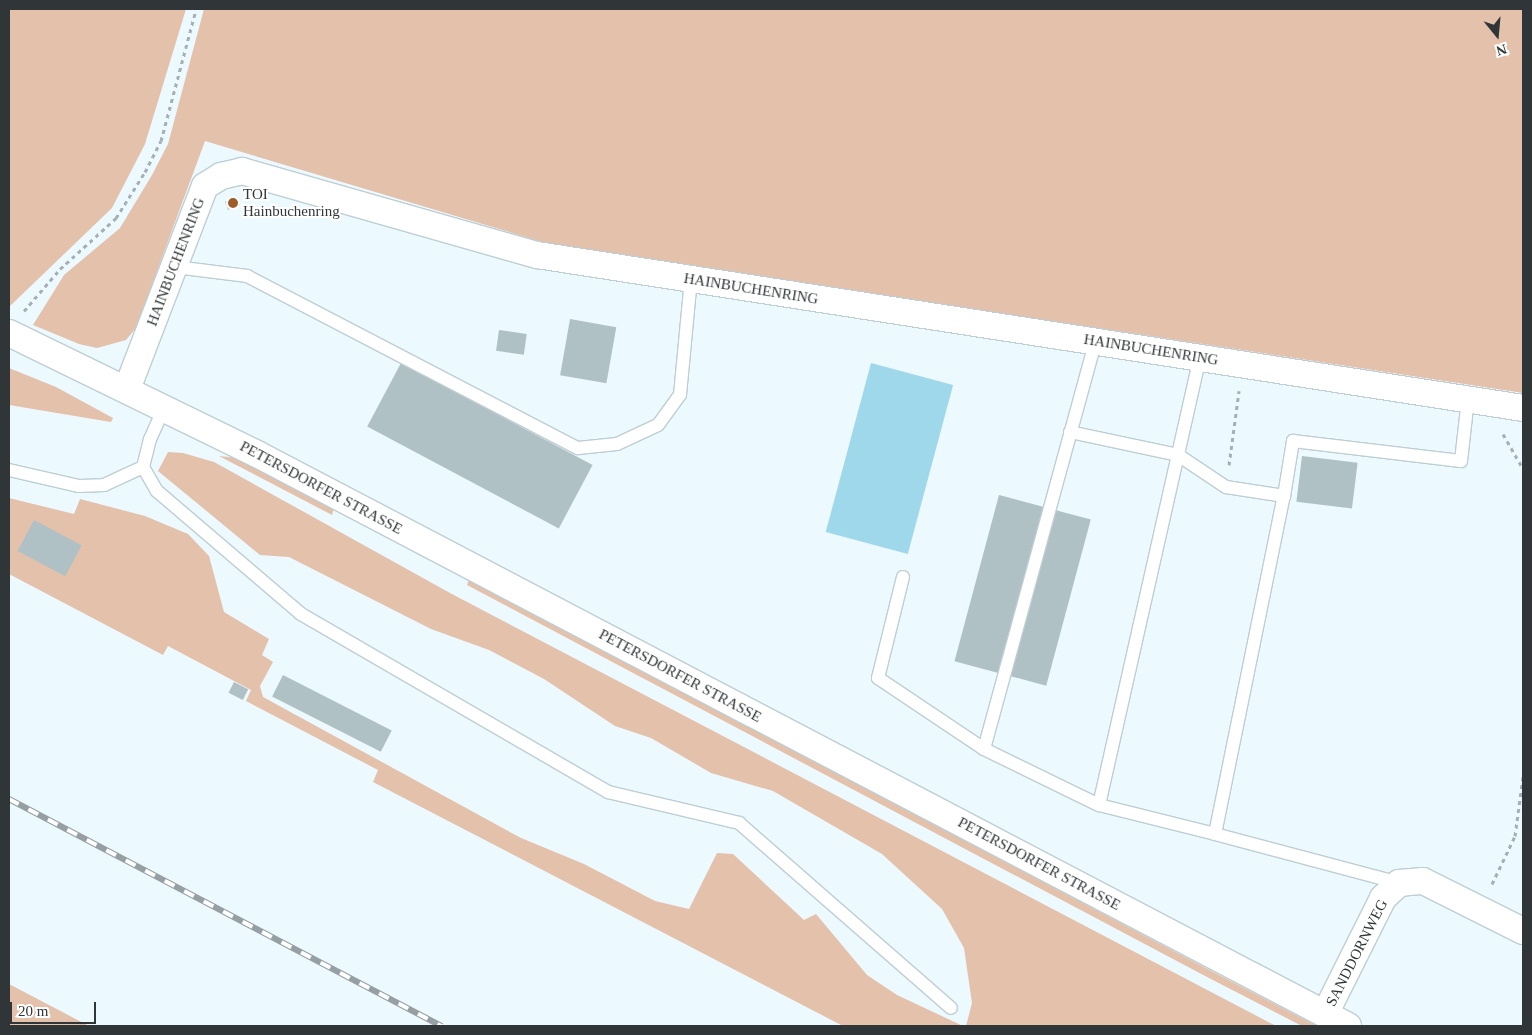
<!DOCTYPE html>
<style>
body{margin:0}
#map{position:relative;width:1532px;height:1035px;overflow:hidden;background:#ecf9fe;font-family:"Times New Roman",serif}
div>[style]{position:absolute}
.green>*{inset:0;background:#e3c1ab}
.water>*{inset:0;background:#a0d8eb;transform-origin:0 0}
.building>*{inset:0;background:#b0c1c6;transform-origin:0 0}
.path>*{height:3px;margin-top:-1.5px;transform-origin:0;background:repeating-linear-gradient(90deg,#a6b0b4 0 4px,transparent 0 8px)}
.roads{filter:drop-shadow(1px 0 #beced4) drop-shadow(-1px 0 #beced4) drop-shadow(0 1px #beced4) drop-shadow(0 -1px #beced4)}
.service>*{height:12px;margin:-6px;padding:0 6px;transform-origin:6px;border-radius:6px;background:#fff}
.minor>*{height:26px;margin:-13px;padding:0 13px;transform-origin:13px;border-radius:13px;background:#fff}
.rail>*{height:5.5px;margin-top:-2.75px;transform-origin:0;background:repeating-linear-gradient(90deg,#fff 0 11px,#969fa3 0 22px);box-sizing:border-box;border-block:1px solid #969fa3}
.dots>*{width:14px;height:14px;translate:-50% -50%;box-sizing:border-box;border:2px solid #fff;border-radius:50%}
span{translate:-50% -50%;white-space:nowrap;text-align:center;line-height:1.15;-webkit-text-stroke:4px #fff;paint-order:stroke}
.poi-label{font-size:15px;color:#303638}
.left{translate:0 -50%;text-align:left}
.street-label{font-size:15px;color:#303638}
.frame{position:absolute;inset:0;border:10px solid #303638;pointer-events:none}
.north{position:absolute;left:1472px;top:10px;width:50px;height:50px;-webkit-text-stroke:4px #fff;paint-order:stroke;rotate:163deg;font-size:14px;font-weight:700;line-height:20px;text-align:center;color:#303638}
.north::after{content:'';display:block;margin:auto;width:18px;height:22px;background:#303638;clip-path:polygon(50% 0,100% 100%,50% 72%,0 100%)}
.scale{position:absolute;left:10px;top:1002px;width:86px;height:22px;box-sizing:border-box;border:2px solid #303638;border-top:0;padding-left:6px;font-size:15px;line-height:18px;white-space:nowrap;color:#303638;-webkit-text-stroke:4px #fff;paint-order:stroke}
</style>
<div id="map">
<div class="green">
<i style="clip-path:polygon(9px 9px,186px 9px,145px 144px,112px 208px,9px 307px)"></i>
<i style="clip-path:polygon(204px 9px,1523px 9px,1523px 393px,549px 244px,205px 141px,136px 328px,126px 340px,97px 348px,79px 344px,33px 325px,64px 275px,120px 228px,152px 175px,168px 144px)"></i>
<i style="clip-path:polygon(9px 368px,56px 387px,113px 418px,111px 422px,9px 405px)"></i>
<i style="clip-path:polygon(168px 452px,183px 453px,214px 462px,450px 593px,1276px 1026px,966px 1026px,972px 1003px,964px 948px,942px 909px,882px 854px,773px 791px,711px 773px,651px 738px,615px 726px,544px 679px,489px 650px,431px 629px,289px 557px,260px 555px,158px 471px)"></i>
<i style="clip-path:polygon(219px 456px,238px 458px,334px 508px,332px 515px)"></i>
<i style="clip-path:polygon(9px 498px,74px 514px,80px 499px,145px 516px,188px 534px,209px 556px,224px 612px,269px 639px,262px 655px,273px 662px,260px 686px,263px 697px,521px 838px,584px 864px,655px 901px,689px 909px,717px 853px,733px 854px,804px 920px,816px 914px,867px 975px,897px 995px,963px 1026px,843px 1026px,373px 782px,378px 770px,246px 701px,251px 690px,168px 646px,163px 655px,9px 574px)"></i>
<i style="clip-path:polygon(469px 579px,1221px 976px,1317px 1026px,1302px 1026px,1207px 977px,467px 585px)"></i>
<i style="clip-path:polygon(9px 984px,89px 1026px,9px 1026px)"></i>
</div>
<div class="water">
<i style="left:871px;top:363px;width:85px;height:175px;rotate:15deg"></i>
</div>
<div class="building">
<i style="left:237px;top:197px;width:9px;height:13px;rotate:69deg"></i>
<i style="left:570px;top:319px;width:47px;height:57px;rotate:10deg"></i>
<i style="left:499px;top:330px;width:28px;height:21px;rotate:8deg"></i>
<i style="left:401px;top:363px;width:217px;height:72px;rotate:28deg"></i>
<i style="left:1302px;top:456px;width:56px;height:46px;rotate:7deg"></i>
<i style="left:999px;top:495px;width:95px;height:172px;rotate:15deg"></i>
<i style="left:34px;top:520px;width:54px;height:35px;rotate:28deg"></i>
<i style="left:283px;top:675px;width:122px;height:24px;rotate:27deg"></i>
<i style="left:234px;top:682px;width:16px;height:12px;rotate:27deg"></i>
</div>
<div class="path">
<i style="left:24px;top:311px;width:55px;rotate:-49.4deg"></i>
<i style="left:60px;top:269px;width:76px;rotate:-42.3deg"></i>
<i style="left:116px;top:218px;width:54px;rotate:-57.8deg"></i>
<i style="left:145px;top:172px;width:35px;rotate:-63deg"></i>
<i style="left:161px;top:141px;width:137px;rotate:-75.1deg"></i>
<i style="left:1503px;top:434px;width:39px;rotate:60deg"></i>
<i style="left:1229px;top:465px;width:75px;rotate:-82.3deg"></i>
<i style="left:1492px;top:884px;width:53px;rotate:-64.4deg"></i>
<i style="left:1515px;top:836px;width:60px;rotate:-82.3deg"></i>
</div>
<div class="roads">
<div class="service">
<i style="left:175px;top:267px;width:73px;rotate:7.1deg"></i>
<i style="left:247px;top:276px;width:373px;rotate:27.5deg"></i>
<i style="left:578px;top:448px;width:39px;rotate:-6deg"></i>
<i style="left:617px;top:444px;width:45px;rotate:-24.9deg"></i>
<i style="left:658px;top:425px;width:37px;rotate:-54deg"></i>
<i style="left:680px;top:395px;width:117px;rotate:-84.6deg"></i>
<i style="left:164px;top:408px;width:34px;rotate:114deg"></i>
<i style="left:150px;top:439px;width:29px;rotate:104deg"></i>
<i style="left:143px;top:467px;width:28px;rotate:60deg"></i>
<i style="left:157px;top:491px;width:189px;rotate:40.5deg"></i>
<i style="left:301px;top:614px;width:355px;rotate:30.1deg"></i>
<i style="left:608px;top:792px;width:135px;rotate:13.3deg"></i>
<i style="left:739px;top:823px;width:281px;rotate:41.1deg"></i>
<i style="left:1070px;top:432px;width:110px;rotate:12deg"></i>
<i style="left:1178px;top:455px;width:58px;rotate:33.7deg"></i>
<i style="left:1226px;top:487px;width:59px;rotate:8.8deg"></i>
<i style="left:1284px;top:496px;width:56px;rotate:-80.7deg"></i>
<i style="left:1293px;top:441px;width:169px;rotate:6.8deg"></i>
<i style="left:1461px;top:461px;width:62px;rotate:-83.6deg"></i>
<i style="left:9px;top:470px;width:72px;rotate:12.9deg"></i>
<i style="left:79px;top:486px;width:25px;rotate:-2deg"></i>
<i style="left:104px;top:485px;width:43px;rotate:-24.8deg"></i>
<i style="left:903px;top:577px;width:104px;rotate:103.9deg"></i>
<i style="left:878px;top:678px;width:128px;rotate:33.8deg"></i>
<i style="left:984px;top:749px;width:128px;rotate:26deg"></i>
<i style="left:1099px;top:805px;width:458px;rotate:-77.3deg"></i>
<i style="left:984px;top:749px;width:422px;rotate:-74.7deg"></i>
<i style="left:1099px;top:805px;width:120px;rotate:14deg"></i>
<i style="left:1215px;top:834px;width:345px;rotate:-78.5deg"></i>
<i style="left:1215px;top:834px;width:190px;rotate:14.9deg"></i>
</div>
<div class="minor">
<i style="left:9px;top:333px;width:276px;rotate:26deg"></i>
<i style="left:257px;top:454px;width:1232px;rotate:27.67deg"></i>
<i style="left:127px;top:389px;width:217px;rotate:-69deg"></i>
<i style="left:205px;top:186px;width:19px;rotate:-32deg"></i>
<i style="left:221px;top:176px;width:22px;rotate:-13deg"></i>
<i style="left:242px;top:171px;width:307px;rotate:15.9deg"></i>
<i style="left:537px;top:255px;width:998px;rotate:8.82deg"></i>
<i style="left:1325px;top:1014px;width:130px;rotate:-63.4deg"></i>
<i style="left:1383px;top:898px;width:22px;rotate:-43deg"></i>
<i style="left:1399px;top:883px;width:24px;rotate:-5deg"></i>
<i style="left:1423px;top:881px;width:112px;rotate:26.6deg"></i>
</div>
</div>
<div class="rail">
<i style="left:9px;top:799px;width:489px;rotate:27.7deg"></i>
</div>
<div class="dots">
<i style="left:233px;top:203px;background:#9e5c2a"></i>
</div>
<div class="poi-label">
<span class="left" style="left:243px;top:203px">TOI<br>Hainbuchenring</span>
</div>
<div class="street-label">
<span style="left:176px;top:262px;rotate:-69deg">HAINBUCHENRING</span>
<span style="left:751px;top:289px;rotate:9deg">HAINBUCHENRING</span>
<span style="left:1151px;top:350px;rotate:9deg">HAINBUCHENRING</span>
<span style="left:321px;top:488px;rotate:28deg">PETERSDORFER STRASSE</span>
<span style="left:680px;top:676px;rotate:28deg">PETERSDORFER STRASSE</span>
<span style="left:1039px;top:864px;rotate:28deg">PETERSDORFER STRASSE</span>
<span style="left:1357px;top:953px;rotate:-63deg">SANDDORNWEG</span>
</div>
<div class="frame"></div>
<div class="north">N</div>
<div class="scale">20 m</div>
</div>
